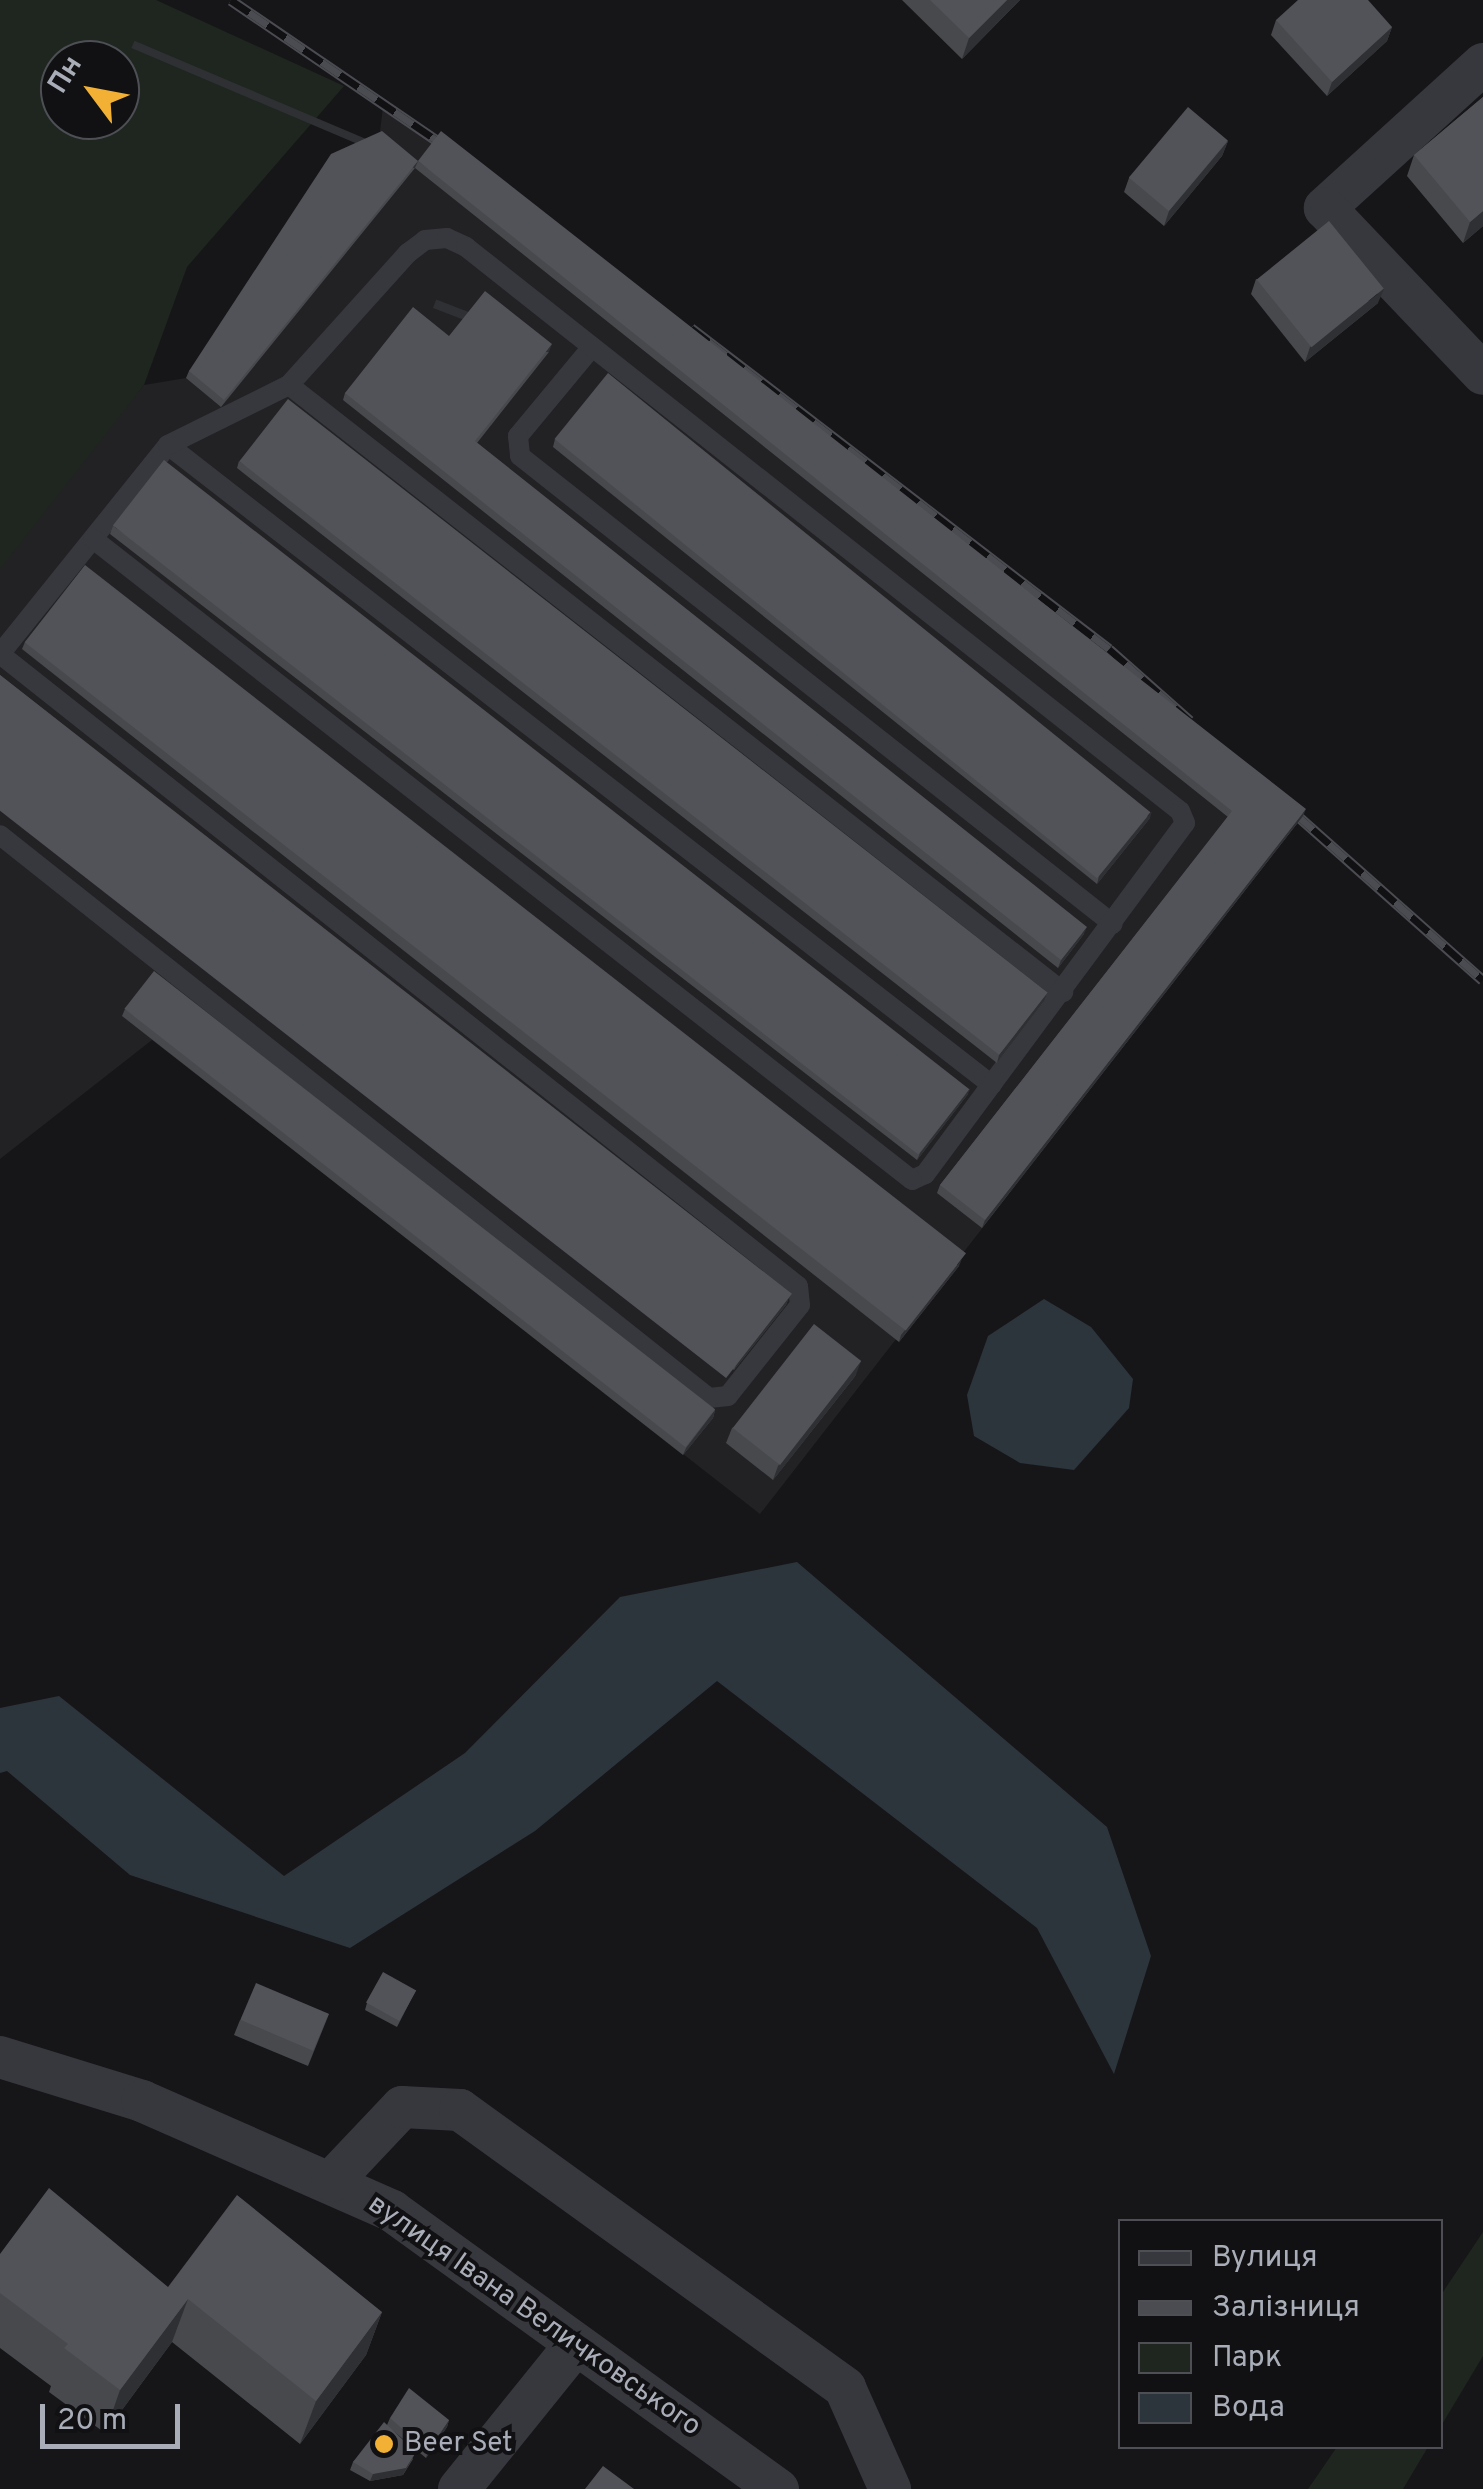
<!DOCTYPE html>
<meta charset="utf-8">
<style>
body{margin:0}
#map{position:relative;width:1483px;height:2489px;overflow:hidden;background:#161618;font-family:Overpass,sans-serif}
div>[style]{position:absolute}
.built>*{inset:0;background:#222225}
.green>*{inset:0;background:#1e261f}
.water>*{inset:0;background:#2c353c}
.service>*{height:20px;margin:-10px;padding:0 10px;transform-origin:10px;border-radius:10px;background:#37383d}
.minor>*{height:42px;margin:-21px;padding:0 21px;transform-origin:21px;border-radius:21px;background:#37383d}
.rail>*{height:11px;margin-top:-5.5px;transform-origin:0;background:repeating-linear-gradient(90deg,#111113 0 22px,#4a4c52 0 44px);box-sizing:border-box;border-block:2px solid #4a4c52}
.wall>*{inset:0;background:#47494d}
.shaded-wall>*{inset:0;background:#2f3033;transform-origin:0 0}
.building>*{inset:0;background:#525359;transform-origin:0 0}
.dots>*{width:28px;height:28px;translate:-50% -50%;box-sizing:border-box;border:5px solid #111113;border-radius:50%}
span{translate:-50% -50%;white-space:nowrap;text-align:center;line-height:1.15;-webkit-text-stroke:8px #111113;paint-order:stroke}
.street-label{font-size:28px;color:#a8adb8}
.poi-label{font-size:28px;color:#a8adb8}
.left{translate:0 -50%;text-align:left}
.legend{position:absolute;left:1118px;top:2219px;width:325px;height:230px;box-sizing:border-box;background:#111113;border:2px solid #4d4f55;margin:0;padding:12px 18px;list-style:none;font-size:30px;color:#a8adb8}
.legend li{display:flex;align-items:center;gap:20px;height:50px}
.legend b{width:50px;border:2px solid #4d4f55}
.north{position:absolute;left:40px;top:40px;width:100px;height:100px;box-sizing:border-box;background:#111113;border:2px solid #4d4f55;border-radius:50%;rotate:302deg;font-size:28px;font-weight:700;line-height:40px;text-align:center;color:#a8adb8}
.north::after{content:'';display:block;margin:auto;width:35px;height:45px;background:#f2b134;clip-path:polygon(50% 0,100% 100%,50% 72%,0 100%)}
.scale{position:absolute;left:40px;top:2404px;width:140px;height:45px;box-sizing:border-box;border:5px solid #a8adb8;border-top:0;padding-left:12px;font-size:30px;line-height:35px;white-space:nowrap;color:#a8adb8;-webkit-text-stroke:8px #111113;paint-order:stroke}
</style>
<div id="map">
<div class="built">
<i style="clip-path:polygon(384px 99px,1303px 816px,760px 1514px,152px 1040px,0 1159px,0 555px,144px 385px,186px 378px,328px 161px,379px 139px)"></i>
</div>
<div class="green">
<i style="clip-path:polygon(evenodd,0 0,156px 0,344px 86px,187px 267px,144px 385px,0 569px,0 0,60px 60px,120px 60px,120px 120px,60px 120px,60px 60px)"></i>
<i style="clip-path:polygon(1483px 2232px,1483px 2356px,1441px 2426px,1441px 2295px)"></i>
<i style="clip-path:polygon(1337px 2447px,1337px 2446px,1428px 2447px,1403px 2489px,1308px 2489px)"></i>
</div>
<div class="water">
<i style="clip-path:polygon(1044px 1299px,1091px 1327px,1133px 1379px,1129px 1408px,1074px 1470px,1020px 1463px,974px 1436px,967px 1395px,988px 1336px)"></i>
<i style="clip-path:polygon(797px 1562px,1107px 1827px,1151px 1956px,1114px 2074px,1037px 1928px,717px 1681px,535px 1831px,350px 1948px,130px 1875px,7px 1771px,0 1773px,0 1708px,59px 1696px,284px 1876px,465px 1753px,620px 1597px)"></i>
</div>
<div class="service">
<i style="left:592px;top:347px;width:116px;rotate:129.7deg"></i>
<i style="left:518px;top:436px;width:20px;rotate:84deg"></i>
<i style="left:520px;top:456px;width:755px;rotate:38.28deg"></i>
<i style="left:289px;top:385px;width:984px;rotate:38.1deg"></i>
<i style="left:168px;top:445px;width:1043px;rotate:37.84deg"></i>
<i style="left:0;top:654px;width:268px;rotate:-51.2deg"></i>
<i style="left:168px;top:445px;width:135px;rotate:-26.4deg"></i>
<i style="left:289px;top:385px;width:178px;rotate:-48deg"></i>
<i style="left:408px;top:253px;width:21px;rotate:-37deg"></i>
<i style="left:425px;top:240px;width:22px;rotate:-5deg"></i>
<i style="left:447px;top:238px;width:21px;rotate:25deg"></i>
<i style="left:466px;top:247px;width:910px;rotate:38.31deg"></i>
<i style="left:1180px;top:811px;width:13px;rotate:67deg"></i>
<i style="left:1185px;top:823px;width:437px;rotate:126.5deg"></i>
<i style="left:925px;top:1174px;width:14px;rotate:155deg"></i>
<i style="left:912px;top:1180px;width:1040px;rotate:-141.95deg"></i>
<i style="left:0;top:654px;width:1018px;rotate:38.38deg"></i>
<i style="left:798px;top:1286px;width:19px;rotate:84deg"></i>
<i style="left:800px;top:1305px;width:116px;rotate:128.4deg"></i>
<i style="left:728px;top:1396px;width:19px;rotate:174deg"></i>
<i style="left:709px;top:1398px;width:905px;rotate:-141.55deg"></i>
</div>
<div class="minor">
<i style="left:1483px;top:64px;width:214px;rotate:137.7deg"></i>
<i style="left:1325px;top:208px;width:229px;rotate:46.4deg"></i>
<i style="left:0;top:2057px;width:149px;rotate:17.2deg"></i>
<i style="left:142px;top:2101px;width:273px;rotate:23.7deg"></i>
<i style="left:392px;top:2211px;width:476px;rotate:35.8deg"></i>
<i style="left:332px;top:2181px;width:102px;rotate:-46.6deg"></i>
<i style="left:402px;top:2107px;width:58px;rotate:3deg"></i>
<i style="left:460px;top:2110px;width:475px;rotate:35.8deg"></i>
<i style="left:845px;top:2388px;width:111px;rotate:66deg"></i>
<i style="left:459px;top:2489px;width:186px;rotate:-51.1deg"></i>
</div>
<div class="rail">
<i style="left:231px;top:0;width:275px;rotate:34.3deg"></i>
<i style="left:691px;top:328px;width:527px;rotate:37.52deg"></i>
<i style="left:1109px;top:649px;width:108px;rotate:41.6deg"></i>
<i style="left:1280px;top:800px;width:271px;rotate:41.6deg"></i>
</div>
<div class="wall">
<i style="clip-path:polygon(902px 0,1020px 0,962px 59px)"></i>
<i style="clip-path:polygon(1276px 20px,1392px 27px,1387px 41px,1327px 96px,1271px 35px)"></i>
<i style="clip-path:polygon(1483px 97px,1483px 226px,1463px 243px,1407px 176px,1414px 155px)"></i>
<i style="clip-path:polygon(1228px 141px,1222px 156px,1164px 226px,1124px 192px,1129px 178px)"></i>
<i style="clip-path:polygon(418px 161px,1303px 816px,982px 1228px,937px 1193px,940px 1185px,1228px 817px,415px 168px,221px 407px,186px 378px,189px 371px)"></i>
<i style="clip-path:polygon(1256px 279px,1378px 303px,1305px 362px,1251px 294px)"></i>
<i style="clip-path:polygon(449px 336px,549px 352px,477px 443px,1084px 934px,1058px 968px,343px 400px,345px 393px)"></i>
<i style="clip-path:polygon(555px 439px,1150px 818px,1097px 884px,553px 447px)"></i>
<i style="clip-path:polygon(239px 461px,1047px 993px,1045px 1000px,997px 1063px,237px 468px)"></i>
<i style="clip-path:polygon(113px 526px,968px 1094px,917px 1160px,110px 534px)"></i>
<i style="clip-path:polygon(25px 642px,959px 1266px,899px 1342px,22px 649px)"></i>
<i style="clip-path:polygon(0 675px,789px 1297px,786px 1305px,734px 1370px,0 791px)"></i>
<i style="clip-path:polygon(125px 1009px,715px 1410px,713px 1418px,683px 1455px,122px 1016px)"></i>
<i style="clip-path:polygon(856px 1375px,773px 1480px,726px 1443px,732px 1428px)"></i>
<i style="clip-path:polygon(416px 1990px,397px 2027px,365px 2010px,367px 2003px)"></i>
<i style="clip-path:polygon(329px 2014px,308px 2066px,234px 2035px,240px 2020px)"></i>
<i style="clip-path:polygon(0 2254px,168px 2287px,382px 2312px,366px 2355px,300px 2444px,172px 2342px,105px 2433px,49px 2392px,51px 2386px,0 2348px)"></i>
<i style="clip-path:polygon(390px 2418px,449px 2420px,447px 2427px,426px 2458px,392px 2430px,413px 2459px,403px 2475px,370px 2481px,350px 2470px,353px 2462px,387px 2425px)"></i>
</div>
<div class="shaded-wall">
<i style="clip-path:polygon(1007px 0,1020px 0,962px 59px,969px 38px)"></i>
<i style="clip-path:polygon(1392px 27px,1387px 41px,1327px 96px,1332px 82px)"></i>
<i style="clip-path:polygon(1228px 141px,1222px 156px,1164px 226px,1169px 211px)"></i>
<i style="left:418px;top:161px;width:8px;height:308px;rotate:113deg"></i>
<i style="clip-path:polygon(1483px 211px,1483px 226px,1463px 243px,1470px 222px)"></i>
<i style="clip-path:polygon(1384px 289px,1378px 303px,1305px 362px,1310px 347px)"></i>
<i style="left:552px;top:344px;width:9px;height:124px;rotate:111deg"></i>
<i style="clip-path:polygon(1306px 809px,1303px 816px,982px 1228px,985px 1220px)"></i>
<i style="clip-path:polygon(1152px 811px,1150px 818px,1097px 884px,1099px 876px)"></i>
<i style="clip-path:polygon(1087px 927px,1084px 934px,1058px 968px,1061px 960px)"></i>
<i style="clip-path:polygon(1047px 993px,1045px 1000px,997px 1063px,999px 1055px)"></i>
<i style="clip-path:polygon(971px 1087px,968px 1094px,917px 1160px,920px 1153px)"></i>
<i style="clip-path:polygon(962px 1259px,959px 1266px,899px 1342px,901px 1335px)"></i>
<i style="clip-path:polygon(789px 1297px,786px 1305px,734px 1370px,737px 1363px)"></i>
<i style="clip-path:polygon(861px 1361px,856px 1375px,773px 1480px,778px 1466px)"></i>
<i style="clip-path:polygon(715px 1410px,713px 1418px,683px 1455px,686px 1448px)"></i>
<i style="clip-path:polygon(188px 2299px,172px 2342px,105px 2433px,120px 2390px)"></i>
<i style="clip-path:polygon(382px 2312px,366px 2355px,300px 2444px,316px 2401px)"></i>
<i style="clip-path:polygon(449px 2420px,447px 2427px,426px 2458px,428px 2451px)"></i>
<i style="clip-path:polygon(416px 2452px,403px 2475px,370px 2481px,373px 2474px)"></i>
</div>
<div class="building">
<i style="clip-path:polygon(930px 0,1007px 0,969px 38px)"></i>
<i style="clip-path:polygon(1298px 0,1368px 0,1392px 27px,1332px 82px,1276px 20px)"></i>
<i style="clip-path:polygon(1483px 97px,1483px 211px,1470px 222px,1414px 155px)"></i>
<i style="left:1188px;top:107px;width:52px;height:92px;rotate:40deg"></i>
<i style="clip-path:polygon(382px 131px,418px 161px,224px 400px,189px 371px,331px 154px)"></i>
<i style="clip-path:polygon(441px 131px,1306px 809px,985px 1220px,940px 1185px,1232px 811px,418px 161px)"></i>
<i style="left:1329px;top:221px;width:87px;height:93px;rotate:51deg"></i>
<i style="clip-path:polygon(485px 291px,552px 344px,475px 441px,1087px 927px,1061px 960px,345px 393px,413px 307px,449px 336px)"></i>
<i style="left:608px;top:373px;width:698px;height:85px;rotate:39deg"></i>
<i style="left:288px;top:399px;width:964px;height:79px;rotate:38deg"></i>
<i style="left:164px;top:460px;width:1022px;height:83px;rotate:38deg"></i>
<i style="left:85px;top:565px;width:1118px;height:98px;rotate:38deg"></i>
<i style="left:0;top:675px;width:1005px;height:107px;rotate:38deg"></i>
<i style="left:154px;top:971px;width:712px;height:48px;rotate:38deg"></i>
<i style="left:814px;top:1324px;width:60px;height:132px;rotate:38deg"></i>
<i style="left:383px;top:1972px;width:38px;height:35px;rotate:29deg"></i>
<i style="left:256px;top:1983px;width:79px;height:40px;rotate:23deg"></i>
<i style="clip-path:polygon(49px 2188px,168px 2287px,237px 2195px,382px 2312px,316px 2401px,188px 2299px,120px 2390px,64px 2348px,68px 2344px,0 2293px,0 2254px)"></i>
<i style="clip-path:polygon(409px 2388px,449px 2420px,428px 2451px,390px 2418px)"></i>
<i style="clip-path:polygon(384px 2422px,416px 2452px,406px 2468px,373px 2474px,353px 2462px)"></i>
<i style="clip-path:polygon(603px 2466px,634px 2489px,585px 2489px)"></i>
</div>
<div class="dots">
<i style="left:384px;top:2444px;background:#f2b134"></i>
</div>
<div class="street-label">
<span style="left:534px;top:2316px;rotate:35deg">вулиця Івана Величковського</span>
</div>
<div class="poi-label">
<span class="left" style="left:404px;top:2444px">Beer Set</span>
</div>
<ul class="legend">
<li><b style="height:12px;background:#37383d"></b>Вулиця</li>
<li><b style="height:12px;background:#4a4c52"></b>Залізниця</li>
<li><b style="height:28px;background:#1e261f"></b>Парк</li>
<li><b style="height:28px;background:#2c353c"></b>Вода</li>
</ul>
<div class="north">Пн</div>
<div class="scale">20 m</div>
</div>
